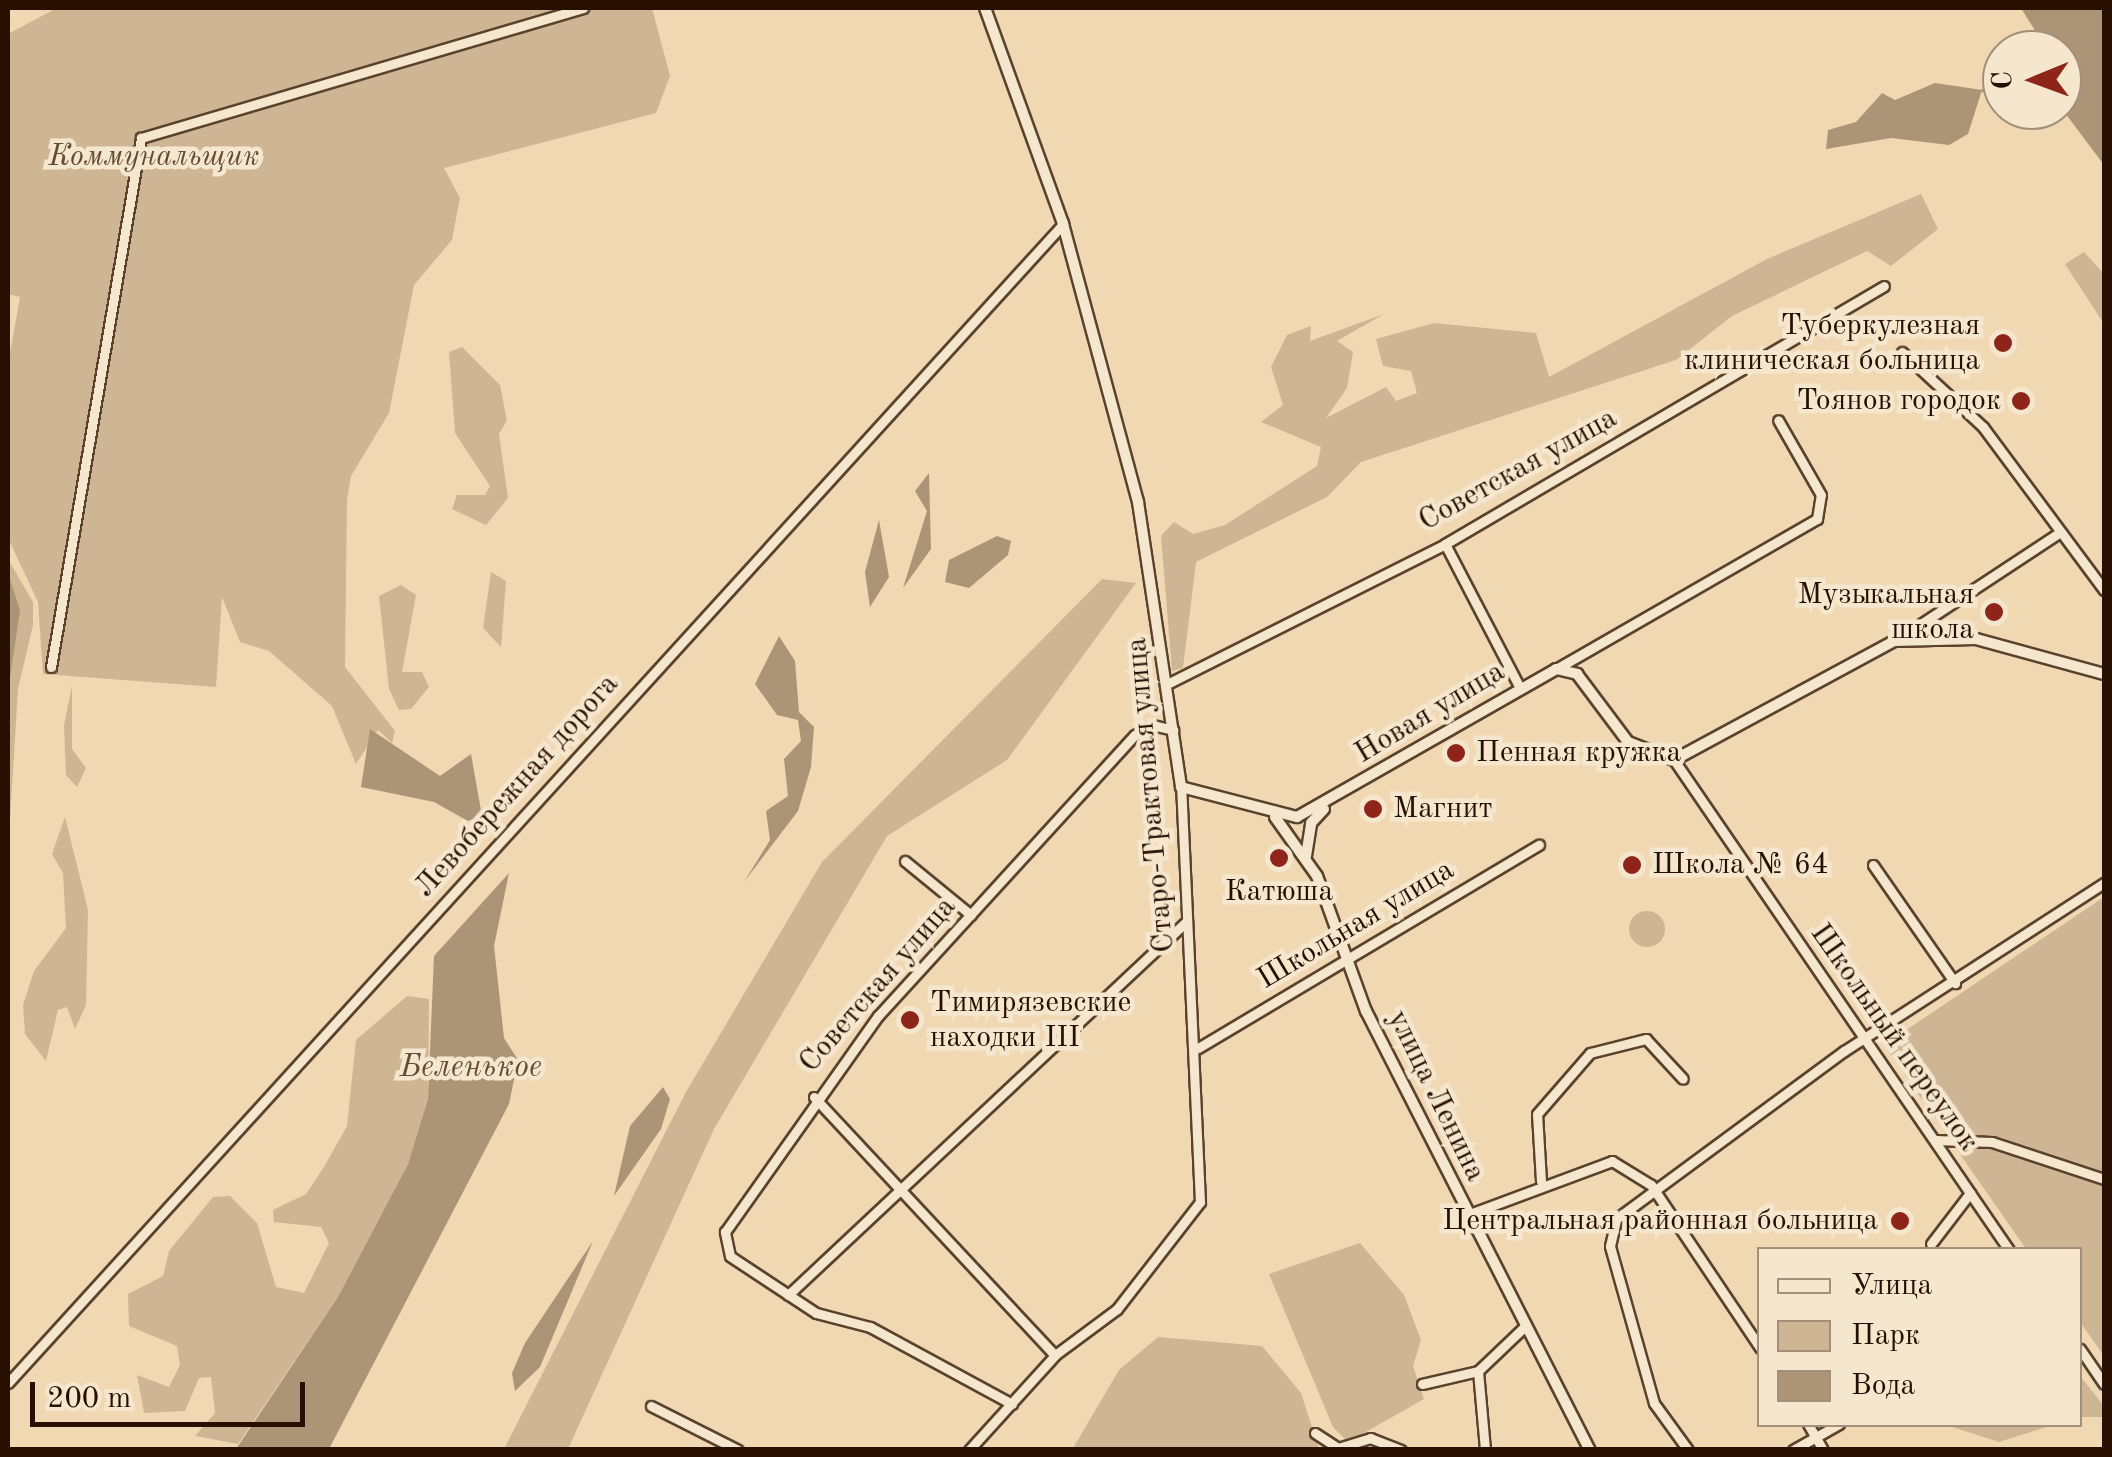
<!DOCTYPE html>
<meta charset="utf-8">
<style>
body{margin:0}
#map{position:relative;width:2112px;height:1457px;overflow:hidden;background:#f0d8b3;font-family:"Old Standard TT",serif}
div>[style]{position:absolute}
.green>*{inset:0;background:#ceb695}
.round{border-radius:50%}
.water>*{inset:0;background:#ac9476}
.stream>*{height:2.5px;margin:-1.25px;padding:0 1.25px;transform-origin:1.25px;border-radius:1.25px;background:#ac9476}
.roads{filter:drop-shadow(2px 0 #5a422d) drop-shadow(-2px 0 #5a422d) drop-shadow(0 2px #5a422d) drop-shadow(0 -2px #5a422d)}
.minor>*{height:9px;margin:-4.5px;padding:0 4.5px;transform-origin:4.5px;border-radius:4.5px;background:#f5e6ce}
.tertiary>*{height:10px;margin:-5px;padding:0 5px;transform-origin:5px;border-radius:5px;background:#f5e6ce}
.dots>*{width:28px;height:28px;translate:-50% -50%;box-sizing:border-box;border:5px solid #f5e6ce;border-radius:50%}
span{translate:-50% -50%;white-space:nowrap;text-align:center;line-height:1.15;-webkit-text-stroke:9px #f5e6ce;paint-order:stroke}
.park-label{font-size:30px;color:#624a34;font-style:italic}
.poi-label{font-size:30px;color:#281000}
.right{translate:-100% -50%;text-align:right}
.left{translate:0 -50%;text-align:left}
.street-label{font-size:30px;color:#281000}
.water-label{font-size:32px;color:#634b35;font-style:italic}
.frame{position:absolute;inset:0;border:10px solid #281000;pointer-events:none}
.legend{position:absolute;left:1757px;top:1247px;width:325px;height:180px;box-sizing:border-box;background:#f5e6ce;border:2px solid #a3907c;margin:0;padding:12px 18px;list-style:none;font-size:30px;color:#281000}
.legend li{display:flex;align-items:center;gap:20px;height:50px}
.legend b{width:50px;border:2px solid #a3907c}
.north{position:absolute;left:1982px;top:30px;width:100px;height:100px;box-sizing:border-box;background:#f5e6ce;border:2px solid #a3907c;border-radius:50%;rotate:269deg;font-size:28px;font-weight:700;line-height:40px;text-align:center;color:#281000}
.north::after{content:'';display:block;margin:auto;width:35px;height:45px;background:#8f2418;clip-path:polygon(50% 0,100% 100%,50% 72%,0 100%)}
.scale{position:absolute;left:30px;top:1382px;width:275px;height:45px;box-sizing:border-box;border:5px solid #281000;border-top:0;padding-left:12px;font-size:30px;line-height:35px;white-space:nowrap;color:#281000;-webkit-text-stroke:8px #f5e6ce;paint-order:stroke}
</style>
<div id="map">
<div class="green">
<i style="clip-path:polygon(57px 8px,652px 8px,670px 76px,656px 113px,444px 168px,460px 198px,452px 240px,414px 285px,389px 413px,351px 476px,347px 500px,345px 667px,395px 731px,392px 743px,378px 730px,356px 764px,332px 706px,269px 651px,240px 642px,222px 597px,216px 687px,43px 674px,38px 602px,8px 538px,8px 364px,20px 297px,8px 294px,8px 34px)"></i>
<i style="clip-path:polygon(1921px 194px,1938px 229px,1891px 266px,1867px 251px,1732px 316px,1676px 360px,1361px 462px,1327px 497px,1196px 562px,1183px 668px,1172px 671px,1161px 536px,1174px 522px,1193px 534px,1225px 525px,1317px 466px,1321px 447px,1261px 422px,1283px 405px,1271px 367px,1287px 335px,1311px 326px,1310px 341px,1384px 314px,1337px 341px,1353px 352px,1347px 388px,1326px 418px,1386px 387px,1396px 401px,1417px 393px,1411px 371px,1383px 366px,1376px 339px,1434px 323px,1536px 333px,1549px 377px,1767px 259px)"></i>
<i style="clip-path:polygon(2084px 252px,2104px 274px,2104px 324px,2065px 264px)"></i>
<i style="clip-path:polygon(462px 347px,500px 385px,507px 420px,499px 434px,508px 498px,486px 525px,452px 509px,457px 495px,485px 495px,490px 486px,455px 433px,449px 352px)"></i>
<i style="clip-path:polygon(8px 559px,33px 602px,33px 625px,18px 689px,8px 853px)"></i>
<i style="clip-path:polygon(491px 572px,506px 581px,501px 647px,483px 628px)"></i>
<i style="clip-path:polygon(1102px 579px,1136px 583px,1007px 760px,887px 836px,714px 1129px,568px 1449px,504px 1449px,686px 1092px,822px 862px)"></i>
<i style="clip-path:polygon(401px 585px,416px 595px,402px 672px,422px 672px,429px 687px,411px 709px,399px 710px,389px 689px,379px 596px)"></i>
<i style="clip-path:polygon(72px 686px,72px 749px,86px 768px,77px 787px,66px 775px,64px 725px)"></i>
<i style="clip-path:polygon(65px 817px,88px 910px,86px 1005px,75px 1029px,67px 1007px,58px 1010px,46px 1061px,25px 1034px,23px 1005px,34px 971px,66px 928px,63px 873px,52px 854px)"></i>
<i style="clip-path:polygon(2104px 897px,2104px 1356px,2080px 1322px,2080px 1250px,2026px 1249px,1884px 1045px)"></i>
<i class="round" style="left:1629px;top:911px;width:36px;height:36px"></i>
<i style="clip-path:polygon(407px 996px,429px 999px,428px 1097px,408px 1164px,338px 1297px,238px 1444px,195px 1436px,215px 1413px,211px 1377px,199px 1378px,185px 1411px,144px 1413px,137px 1375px,169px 1387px,180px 1365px,177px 1346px,129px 1326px,128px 1294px,163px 1276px,169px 1251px,213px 1197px,230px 1196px,257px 1223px,276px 1287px,304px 1293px,329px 1243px,321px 1227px,274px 1222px,273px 1210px,306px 1194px,324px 1167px,347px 1126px,356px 1040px)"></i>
<i style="clip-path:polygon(1360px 1243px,1404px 1295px,1421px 1340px,1413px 1366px,1424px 1399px,1348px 1442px,1333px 1427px,1269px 1274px)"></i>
<i style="clip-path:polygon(1158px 1337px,1262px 1346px,1301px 1393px,1319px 1449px,1072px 1450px,1119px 1370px)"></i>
<i style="clip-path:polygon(2080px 1376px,2104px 1406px,2104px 1417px,2080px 1417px)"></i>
<i style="clip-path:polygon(1946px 1425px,2053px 1425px,1999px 1442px)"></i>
</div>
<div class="water">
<i style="clip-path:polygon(2021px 8px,2104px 8px,2104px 165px,2062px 109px,2062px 50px,2047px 50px)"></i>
<i style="clip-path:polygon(1935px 83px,1982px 90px,1968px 134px,1949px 145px,1891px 138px,1826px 149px,1828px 130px,1856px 122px,1882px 93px,1895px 100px)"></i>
<i style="clip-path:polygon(929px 473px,931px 549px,903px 588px,927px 511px,915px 491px)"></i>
<i style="clip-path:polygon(879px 520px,889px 577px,870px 607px,865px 572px)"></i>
<i style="clip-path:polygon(997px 536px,1011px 541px,1008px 555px,969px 588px,945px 582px,949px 560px)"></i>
<i style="clip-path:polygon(8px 573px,20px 610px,8px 692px)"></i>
<i style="clip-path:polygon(779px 636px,795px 661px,799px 712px,814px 727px,811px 767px,798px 811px,744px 882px,770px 840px,766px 811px,788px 796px,784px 759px,801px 741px,798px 720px,777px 715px,755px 684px)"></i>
<i style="clip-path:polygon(370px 729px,440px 776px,471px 754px,482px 816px,468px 821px,434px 802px,361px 787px)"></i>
<i style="clip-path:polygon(509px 873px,494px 946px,504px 1038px,518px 1060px,509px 1104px,329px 1449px,236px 1449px,338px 1297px,408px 1164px,428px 1098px,434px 956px)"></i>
<i style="clip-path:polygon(663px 1087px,670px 1099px,661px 1129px,614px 1196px,630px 1126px)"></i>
<i style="clip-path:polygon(593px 1241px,540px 1367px,515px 1391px,512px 1373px,525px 1343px)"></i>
</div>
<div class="stream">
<i style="left:1982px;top:90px;width:21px;rotate:14deg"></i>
</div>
<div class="roads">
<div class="minor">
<i style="left:1902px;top:352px;width:110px;rotate:42.8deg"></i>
<i style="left:1983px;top:427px;width:203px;rotate:53.4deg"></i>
<i style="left:1445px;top:544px;width:162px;rotate:62.5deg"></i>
<i style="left:1895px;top:641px;width:193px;rotate:-33.4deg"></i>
<i style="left:51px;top:667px;width:537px;rotate:-80.34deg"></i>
<i style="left:141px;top:138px;width:461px;rotate:-16.4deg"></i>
<i style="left:1556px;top:669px;width:301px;rotate:-29.9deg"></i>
<i style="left:1817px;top:519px;width:24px;rotate:-81deg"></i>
<i style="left:1821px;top:495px;width:86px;rotate:-119.8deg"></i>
<i style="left:1169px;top:683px;width:309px;rotate:-26.7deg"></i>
<i style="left:1445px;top:544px;width:509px;rotate:-30.44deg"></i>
<i style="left:1674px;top:760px;width:525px;rotate:55.64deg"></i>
<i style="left:1970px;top:1193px;width:64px;rotate:127.4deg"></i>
<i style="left:905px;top:861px;width:85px;rotate:39.3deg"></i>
<i style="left:1873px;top:865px;width:144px;rotate:55.2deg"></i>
<i style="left:1198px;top:1048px;width:397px;rotate:-30.8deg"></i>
<i style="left:814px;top:1097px;width:353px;rotate:47deg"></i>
<i style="left:1935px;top:1140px;width:57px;rotate:2deg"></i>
<i style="left:1992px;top:1142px;width:118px;rotate:18.3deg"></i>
<i style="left:1541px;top:1181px;width:67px;rotate:-93.4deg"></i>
<i style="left:1537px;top:1114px;width:81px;rotate:-49deg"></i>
<i style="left:1590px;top:1053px;width:58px;rotate:-14deg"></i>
<i style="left:1646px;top:1039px;width:54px;rotate:47.2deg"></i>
<i style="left:1970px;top:1193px;width:69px;rotate:55.6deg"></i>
<i style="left:1467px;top:1215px;width:155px;rotate:-20.4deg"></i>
<i style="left:1612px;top:1161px;width:46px;rotate:31.6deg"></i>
<i style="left:1651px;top:1185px;width:196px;rotate:56.2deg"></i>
<i style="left:788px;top:1295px;width:547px;rotate:-43.15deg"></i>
<i style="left:2080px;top:1349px;width:42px;rotate:55.6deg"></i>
<i style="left:1478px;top:1371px;width:79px;rotate:84.9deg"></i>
<i style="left:8px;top:1383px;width:1567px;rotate:-47.69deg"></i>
<i style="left:1422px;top:1384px;width:57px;rotate:-13.1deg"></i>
<i style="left:1478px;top:1371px;width:62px;rotate:-43.7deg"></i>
<i style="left:1012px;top:1404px;width:162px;rotate:-151.5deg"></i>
<i style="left:870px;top:1327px;width:56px;rotate:-165.5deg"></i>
<i style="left:816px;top:1313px;width:103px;rotate:-146.5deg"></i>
<i style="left:730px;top:1256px;width:25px;rotate:-102deg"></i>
<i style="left:725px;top:1232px;width:265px;rotate:-54.7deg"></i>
<i style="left:878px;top:1016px;width:381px;rotate:-47.6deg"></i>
<i style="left:1135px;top:735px;width:20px;rotate:-30deg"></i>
<i style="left:1152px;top:725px;width:22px;rotate:13deg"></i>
<i style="left:651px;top:1406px;width:97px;rotate:26.8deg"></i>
<i style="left:1808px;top:1424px;width:30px;rotate:60deg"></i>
<i style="left:1315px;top:1433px;width:27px;rotate:33deg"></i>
<i style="left:1338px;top:1448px;width:34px;rotate:-17deg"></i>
<i style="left:1370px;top:1438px;width:33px;rotate:21deg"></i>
<i style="left:969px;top:1450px;width:128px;rotate:-47.8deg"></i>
<i style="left:1055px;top:1355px;width:77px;rotate:-36.6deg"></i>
<i style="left:1117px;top:1309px;width:135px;rotate:-52.2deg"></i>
<i style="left:1200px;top:1202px;width:415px;rotate:-92.6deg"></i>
<i style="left:1688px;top:1450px;width:58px;rotate:-125.9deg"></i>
<i style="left:1654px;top:1403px;width:163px;rotate:-105.7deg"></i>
<i style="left:1610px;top:1246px;width:28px;rotate:-77deg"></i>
<i style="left:1616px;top:1219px;width:283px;rotate:-36.4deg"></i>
<i style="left:1844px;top:1051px;width:310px;rotate:-32.9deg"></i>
<i style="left:1793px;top:1450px;width:53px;rotate:-29.5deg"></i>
</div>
<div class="tertiary">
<i style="left:985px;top:8px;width:230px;rotate:70.1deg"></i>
<i style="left:1063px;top:224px;width:288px;rotate:74.9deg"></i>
<i style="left:1138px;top:502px;width:288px;rotate:81.4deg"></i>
<i style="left:1181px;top:787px;width:120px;rotate:14.5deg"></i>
<i style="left:1297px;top:817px;width:298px;rotate:-29.7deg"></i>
<i style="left:1556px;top:669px;width:22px;rotate:13deg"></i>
<i style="left:1577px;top:674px;width:85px;rotate:53.1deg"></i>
<i style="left:1628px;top:742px;width:49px;rotate:21.4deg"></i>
<i style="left:1674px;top:760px;width:250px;rotate:-28.4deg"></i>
<i style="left:1894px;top:641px;width:82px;rotate:-1.4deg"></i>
<i style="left:1976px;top:639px;width:133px;rotate:15.3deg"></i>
<i style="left:1275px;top:817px;width:72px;rotate:54.6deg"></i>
<i style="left:1317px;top:876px;width:144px;rotate:70.1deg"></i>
<i style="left:1366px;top:1011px;width:493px;rotate:63deg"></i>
<i style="left:1306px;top:856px;width:33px;rotate:-81deg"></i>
<i style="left:1311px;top:823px;width:19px;rotate:-47deg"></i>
</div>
</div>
<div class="dots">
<i style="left:2003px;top:343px;background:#8f2418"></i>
<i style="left:2021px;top:401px;background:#8f2418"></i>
<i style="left:1994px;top:612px;background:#8f2418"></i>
<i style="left:1456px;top:753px;background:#8f2418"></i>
<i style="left:1373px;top:809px;background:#8f2418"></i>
<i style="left:1279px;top:858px;background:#8f2418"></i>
<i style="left:1632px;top:865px;background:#8f2418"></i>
<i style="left:910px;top:1020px;background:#8f2418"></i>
<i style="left:1900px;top:1221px;background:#8f2418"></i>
</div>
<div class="park-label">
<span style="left:154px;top:157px">Коммунальщик</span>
</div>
<div class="poi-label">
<span class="right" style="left:1980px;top:343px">Туберкулезная<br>клиническая больница</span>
<span class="right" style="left:2001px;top:401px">Тоянов городок</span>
<span class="right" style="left:1974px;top:612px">Музыкальная<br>школа</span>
<span class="left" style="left:1476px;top:753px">Пенная кружка</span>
<span class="left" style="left:1393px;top:809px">Магнит</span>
<span class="left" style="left:1652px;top:865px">Школа № 64</span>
<span style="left:1279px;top:892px">Катюша</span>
<span class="left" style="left:930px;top:1020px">Тимирязевские<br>находки III</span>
<span class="right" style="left:1878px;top:1221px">Центральная районная больница</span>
</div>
<div class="street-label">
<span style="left:1518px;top:470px;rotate:-29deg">Советская улица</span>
<span style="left:1430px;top:713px;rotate:-31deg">Новая улица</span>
<span style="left:517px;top:786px;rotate:-48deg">Левобережная дорога</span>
<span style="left:1151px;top:795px;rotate:-95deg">Старо-Трактовая улица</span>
<span style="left:1356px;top:925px;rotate:-31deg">Школьная улица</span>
<span style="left:878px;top:985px;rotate:-49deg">Советская улица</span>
<span style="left:1894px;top:1038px;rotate:55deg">Школьный переулок</span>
<span style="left:1436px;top:1096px;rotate:64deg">улица Ленина</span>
</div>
<div class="water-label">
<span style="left:471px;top:1068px">Беленькое</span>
</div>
<div class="frame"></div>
<ul class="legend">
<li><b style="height:12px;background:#f5e6ce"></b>Улица</li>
<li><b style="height:28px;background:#ceb695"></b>Парк</li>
<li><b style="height:28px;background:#ac9476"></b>Вода</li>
</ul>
<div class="north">С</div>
<div class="scale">200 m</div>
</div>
